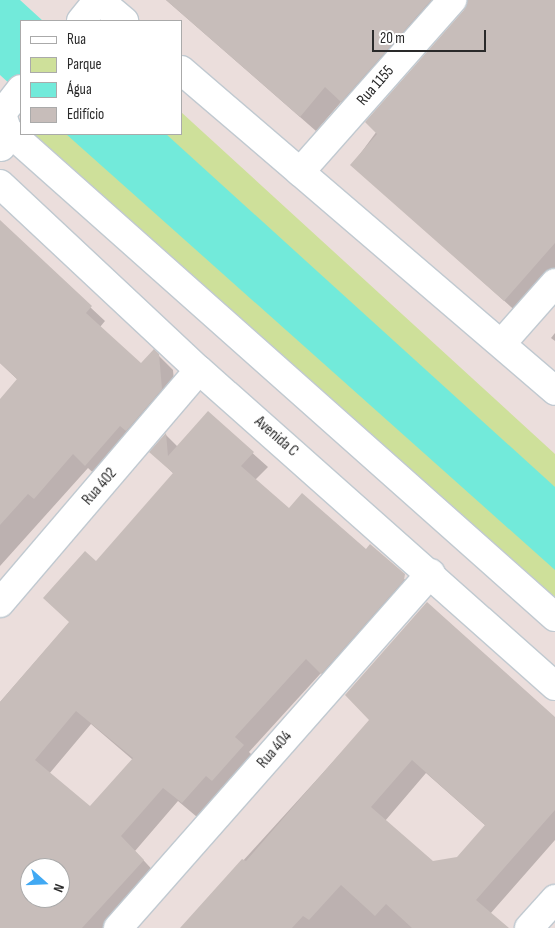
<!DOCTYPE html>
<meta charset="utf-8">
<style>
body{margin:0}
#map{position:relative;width:555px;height:928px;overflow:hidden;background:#ebdedc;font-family:"Sofia Sans Condensed",sans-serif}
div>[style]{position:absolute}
.green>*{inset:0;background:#cee09a}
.water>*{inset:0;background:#72eada}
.shadow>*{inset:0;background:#0003}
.building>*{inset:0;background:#c7bdba}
.roads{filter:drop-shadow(1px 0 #c0c9d0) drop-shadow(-1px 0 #c0c9d0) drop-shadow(0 1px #c0c9d0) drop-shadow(0 -1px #c0c9d0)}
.minor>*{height:28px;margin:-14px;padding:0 14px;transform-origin:14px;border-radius:14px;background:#fff}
.tertiary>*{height:28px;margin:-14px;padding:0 14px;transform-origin:14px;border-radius:14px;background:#fff}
span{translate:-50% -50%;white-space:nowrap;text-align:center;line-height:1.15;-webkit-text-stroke:4.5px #fff;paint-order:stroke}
.street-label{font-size:16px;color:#2a2a2a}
.legend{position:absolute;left:20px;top:20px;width:162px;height:115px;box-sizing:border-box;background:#fff;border:1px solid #aaa;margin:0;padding:6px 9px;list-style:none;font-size:15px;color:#2a2a2a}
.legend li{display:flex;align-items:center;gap:10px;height:25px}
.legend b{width:25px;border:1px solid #aaa}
.north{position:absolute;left:20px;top:858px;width:50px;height:50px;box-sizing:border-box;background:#fff;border:1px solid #aaa;border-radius:50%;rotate:110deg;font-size:14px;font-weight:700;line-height:20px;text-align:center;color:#2a2a2a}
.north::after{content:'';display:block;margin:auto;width:18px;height:22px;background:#41a9f3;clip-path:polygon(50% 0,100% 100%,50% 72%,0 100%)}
.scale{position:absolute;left:372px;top:30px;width:114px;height:22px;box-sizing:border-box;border:2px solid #2a2a2a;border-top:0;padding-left:6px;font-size:15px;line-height:18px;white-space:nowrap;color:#2a2a2a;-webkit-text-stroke:4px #fff;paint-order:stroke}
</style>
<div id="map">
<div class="green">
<i style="clip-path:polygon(181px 112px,555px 454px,555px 603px,25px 134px,181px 134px)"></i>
</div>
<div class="water">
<i style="clip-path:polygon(0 0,20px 0,43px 21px,21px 21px,21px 94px,0 75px)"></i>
<i style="clip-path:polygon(66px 134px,166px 134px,555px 487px,555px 570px)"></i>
</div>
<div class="shadow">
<i style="clip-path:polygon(166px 0,463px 0,357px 116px,341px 102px,316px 131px)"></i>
<i style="clip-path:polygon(464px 0,555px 0,555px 276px,520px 315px,352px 165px,465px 11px)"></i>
<i style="clip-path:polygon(0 223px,105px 321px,100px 327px,142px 365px,154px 351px,173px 370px,176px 404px,100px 479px,88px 468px,0 566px,0 401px,18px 380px,0 363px)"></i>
<i style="clip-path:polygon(555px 333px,555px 341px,551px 338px)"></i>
<i style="clip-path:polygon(evenodd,208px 413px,268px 467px,255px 480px,289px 509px,366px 551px,419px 590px,337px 687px,321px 673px,249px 752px,257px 760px,227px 794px,222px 789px,197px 817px,178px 801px,135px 851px,158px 876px,109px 928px,0 928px,0 702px,70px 622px,96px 562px,174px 474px,151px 452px,166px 435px,178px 447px,208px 413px,91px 724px,133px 760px,90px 808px,49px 774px,91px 724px,208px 413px,30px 868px,60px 868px,60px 898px,30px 898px,30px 868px)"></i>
<i style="clip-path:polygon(evenodd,555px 719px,555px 840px,490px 914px,505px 928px,182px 928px,371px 720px,555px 719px,426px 773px,486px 826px,457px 858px,433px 862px,385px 821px,426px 773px)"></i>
</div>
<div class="building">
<i style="clip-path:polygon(166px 0,431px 0,341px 102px,325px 87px,300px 117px)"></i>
<i style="clip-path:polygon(467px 0,555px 0,555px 243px,504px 301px,350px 165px,377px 134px,365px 122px,464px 10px)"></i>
<i style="clip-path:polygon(0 220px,92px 306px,86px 313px,141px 363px,154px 349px,159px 354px,162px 389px,126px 431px,120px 426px,85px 466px,73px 454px,34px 499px,28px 494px,0 525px,0 399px,17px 379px,0 363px)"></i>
<i style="clip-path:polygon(evenodd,208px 411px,254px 452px,241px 466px,289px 508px,302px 493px,366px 549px,370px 544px,405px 574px,404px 580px,321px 674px,306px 659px,235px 737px,244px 745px,212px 781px,206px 776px,182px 803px,163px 788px,121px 836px,144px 860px,82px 928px,0 928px,0 702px,69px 622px,43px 598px,85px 551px,96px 561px,173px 473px,149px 452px,166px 433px,168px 456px,208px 411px,76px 711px,133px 758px,90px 806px,35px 760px,76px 711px,208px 411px,30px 868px,60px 868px,60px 898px,30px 898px,30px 868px)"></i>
<i style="clip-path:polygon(evenodd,427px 602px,555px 717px,555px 810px,476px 900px,509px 928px,412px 928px,386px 904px,375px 916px,341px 885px,309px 920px,303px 916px,292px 928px,180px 928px,242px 859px,246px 861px,369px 720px,345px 695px,427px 602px,412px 760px,485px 825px,457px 857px,433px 861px,371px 807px,412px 760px)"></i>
</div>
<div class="roads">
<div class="minor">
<i style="left:81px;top:21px;width:27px;rotate:-51deg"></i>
<i style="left:3px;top:112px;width:29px;rotate:-52deg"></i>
<i style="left:300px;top:172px;width:230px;rotate:-48.5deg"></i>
<i style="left:502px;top:343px;width:80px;rotate:-48.5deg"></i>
<i style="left:0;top:603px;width:306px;rotate:-49.5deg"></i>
<i style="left:118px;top:928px;width:473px;rotate:-48.6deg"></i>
<i style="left:529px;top:928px;width:39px;rotate:-48deg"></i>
</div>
<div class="tertiary">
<i style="left:99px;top:0;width:33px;rotate:40deg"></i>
<i style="left:181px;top:70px;width:493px;rotate:40.6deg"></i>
<i style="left:0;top:108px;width:23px;rotate:72deg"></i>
<i style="left:7px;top:130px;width:18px;rotate:109deg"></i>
<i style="left:7px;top:130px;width:733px;rotate:41.63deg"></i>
<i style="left:0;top:184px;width:272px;rotate:43.1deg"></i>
<i style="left:199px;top:370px;width:476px;rotate:41.6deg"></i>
</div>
</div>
<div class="street-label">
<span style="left:376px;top:86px;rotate:-49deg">Rua 1155</span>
<span style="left:276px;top:437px;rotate:41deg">Avenida C</span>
<span style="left:100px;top:487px;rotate:-49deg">Rua 402</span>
<span style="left:275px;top:750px;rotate:-49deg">Rua 404</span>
</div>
<ul class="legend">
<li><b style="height:6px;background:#fff"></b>Rua</li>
<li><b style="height:14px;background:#cee09a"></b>Parque</li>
<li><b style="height:14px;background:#72eada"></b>Água</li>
<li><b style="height:14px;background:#c7bdba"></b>Edifício</li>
</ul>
<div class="north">N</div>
<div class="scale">20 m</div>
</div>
